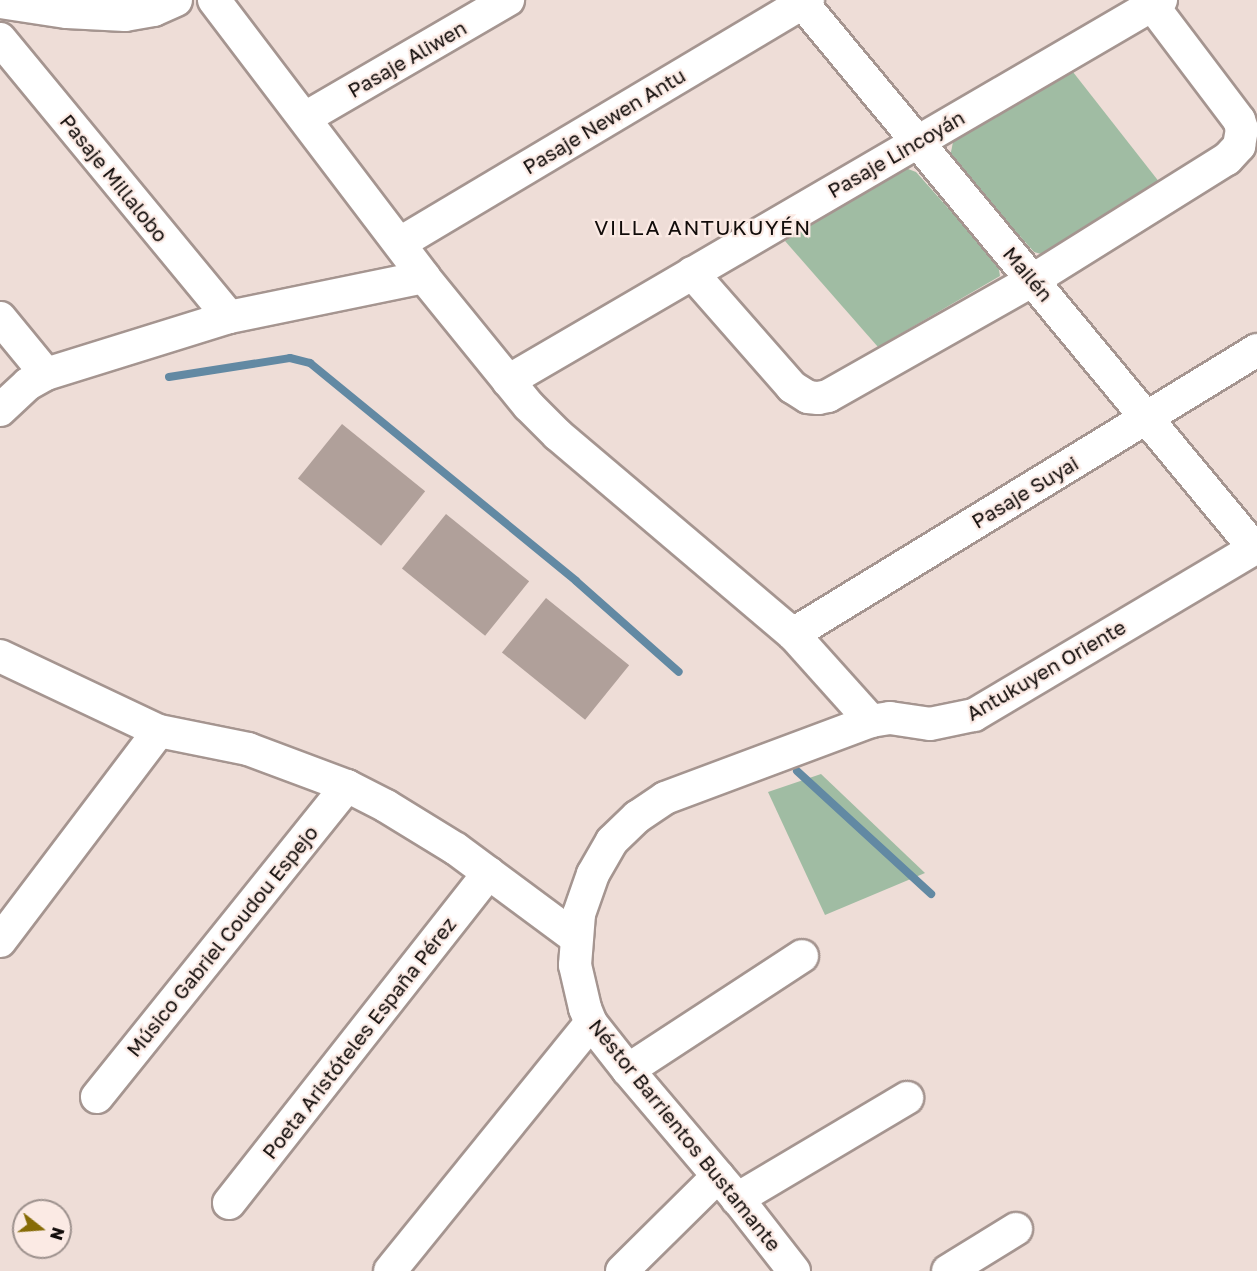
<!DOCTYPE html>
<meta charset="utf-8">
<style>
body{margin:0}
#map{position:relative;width:1257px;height:1271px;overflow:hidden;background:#eeddd7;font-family:"Golos Text",sans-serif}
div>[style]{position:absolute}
.green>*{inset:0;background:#a0bca3}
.stream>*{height:8px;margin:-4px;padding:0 4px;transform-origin:4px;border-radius:4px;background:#6289a3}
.building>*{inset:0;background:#b0a09a;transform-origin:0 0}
.roads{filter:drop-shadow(2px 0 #a59590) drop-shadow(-2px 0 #a59590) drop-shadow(0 2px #a59590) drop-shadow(0 -2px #a59590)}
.minor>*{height:32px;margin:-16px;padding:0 16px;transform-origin:16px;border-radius:16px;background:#fff}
span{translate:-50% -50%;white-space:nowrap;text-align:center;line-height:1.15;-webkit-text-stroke:4.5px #fbeae4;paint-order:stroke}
.street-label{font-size:20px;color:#110c0a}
.neighbourhood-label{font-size:21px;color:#110c0a;letter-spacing:1.5px}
.north{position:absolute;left:12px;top:1199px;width:60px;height:60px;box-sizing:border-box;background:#fbeae4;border:2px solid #9d918d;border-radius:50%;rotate:107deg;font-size:16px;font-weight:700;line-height:24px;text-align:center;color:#110c0a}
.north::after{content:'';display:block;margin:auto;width:21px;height:27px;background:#866b06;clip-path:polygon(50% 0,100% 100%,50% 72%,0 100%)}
</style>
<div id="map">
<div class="green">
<i style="clip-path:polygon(1073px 72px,1160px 183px,1048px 256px,1034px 252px,950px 157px,953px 142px)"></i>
<i style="clip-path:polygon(903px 167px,916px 172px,998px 264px,1000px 276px,878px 347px,785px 241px)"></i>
<i style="clip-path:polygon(821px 774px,925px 873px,825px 915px,768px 792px)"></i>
</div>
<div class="stream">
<i style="left:169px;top:377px;width:122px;rotate:-8.9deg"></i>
<i style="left:290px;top:358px;width:21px;rotate:14deg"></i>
<i style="left:310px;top:363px;width:344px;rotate:39.3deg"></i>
<i style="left:576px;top:581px;width:137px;rotate:41.5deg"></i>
<i style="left:797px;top:771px;width:182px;rotate:42.5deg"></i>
</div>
<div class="building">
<i style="left:342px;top:424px;width:107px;height:70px;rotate:39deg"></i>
<i style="left:446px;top:514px;width:107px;height:70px;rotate:39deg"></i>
<i style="left:546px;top:598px;width:107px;height:70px;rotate:39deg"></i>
</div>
<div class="roads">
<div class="minor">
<i style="left:214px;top:0;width:348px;rotate:52.8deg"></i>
<i style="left:424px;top:277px;width:166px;rotate:50.9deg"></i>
<i style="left:529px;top:406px;width:41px;rotate:45deg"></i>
<i style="left:558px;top:435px;width:308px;rotate:40.3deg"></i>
<i style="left:793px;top:634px;width:117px;rotate:48.1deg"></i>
<i style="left:800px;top:0;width:713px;rotate:50.35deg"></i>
<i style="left:0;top:2px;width:68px;rotate:8.5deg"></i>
<i style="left:67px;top:12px;width:58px;rotate:3deg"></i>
<i style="left:125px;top:15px;width:29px;rotate:-10deg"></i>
<i style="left:154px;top:10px;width:24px;rotate:-24deg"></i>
<i style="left:0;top:39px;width:360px;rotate:50.5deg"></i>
<i style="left:305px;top:118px;width:235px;rotate:-30.2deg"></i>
<i style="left:400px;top:243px;width:475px;rotate:-30.8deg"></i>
<i style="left:692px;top:273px;width:152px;rotate:48.7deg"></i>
<i style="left:792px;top:387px;width:19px;rotate:32deg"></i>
<i style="left:808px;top:397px;width:10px;rotate:6deg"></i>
<i style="left:818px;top:398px;width:10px;rotate:-11deg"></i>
<i style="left:828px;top:396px;width:236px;rotate:-29.5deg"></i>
<i style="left:1033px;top:280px;width:229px;rotate:-32deg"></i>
<i style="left:1227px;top:159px;width:18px;rotate:-47deg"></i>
<i style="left:1239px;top:146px;width:17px;rotate:-80deg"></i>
<i style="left:1242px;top:129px;width:9px;rotate:-108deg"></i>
<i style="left:1239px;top:120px;width:144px;rotate:-127.1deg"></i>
<i style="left:0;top:318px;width:72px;rotate:50.6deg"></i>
<i style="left:508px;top:381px;width:756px;rotate:-30.26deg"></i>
<i style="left:0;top:410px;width:38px;rotate:-43deg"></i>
<i style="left:28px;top:384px;width:21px;rotate:-29deg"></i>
<i style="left:46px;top:374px;width:192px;rotate:-17.3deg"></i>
<i style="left:229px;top:317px;width:199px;rotate:-11.6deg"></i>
<i style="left:793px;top:634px;width:544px;rotate:-31.47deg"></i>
<i style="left:0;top:656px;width:176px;rotate:25.3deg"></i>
<i style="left:159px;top:731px;width:91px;rotate:11.4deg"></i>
<i style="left:248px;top:749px;width:106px;rotate:20.5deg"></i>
<i style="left:347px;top:786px;width:44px;rotate:27.1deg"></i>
<i style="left:386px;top:806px;width:82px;rotate:31.6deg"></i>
<i style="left:456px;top:849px;width:148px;rotate:36.5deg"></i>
<i style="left:0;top:941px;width:263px;rotate:-52.9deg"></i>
<i style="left:628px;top:1070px;width:208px;rotate:-33.2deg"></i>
<i style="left:97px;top:1097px;width:399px;rotate:-51.2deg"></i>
<i style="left:737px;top:1199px;width:198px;rotate:-30.7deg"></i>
<i style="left:229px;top:1203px;width:420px;rotate:-51.8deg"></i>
<i style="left:390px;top:1271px;width:319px;rotate:-51deg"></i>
<i style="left:622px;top:1271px;width:135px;rotate:-44.7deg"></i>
<i style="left:794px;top:1271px;width:88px;rotate:-128deg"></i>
<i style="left:740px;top:1202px;width:173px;rotate:-130.3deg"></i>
<i style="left:628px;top:1070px;width:60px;rotate:-128.2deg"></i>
<i style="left:591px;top:1023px;width:16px;rotate:-112deg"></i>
<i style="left:585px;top:1008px;width:44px;rotate:-103.1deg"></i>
<i style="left:575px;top:965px;width:51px;rotate:-85.5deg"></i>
<i style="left:579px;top:914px;width:42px;rotate:-70.7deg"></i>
<i style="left:593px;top:874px;width:38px;rotate:-60deg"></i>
<i style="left:612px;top:841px;width:35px;rotate:-44deg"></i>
<i style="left:637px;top:817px;width:34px;rotate:-34deg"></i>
<i style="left:665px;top:798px;width:220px;rotate:-20.5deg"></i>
<i style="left:871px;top:721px;width:19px;rotate:-9deg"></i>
<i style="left:890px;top:718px;width:40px;rotate:8.5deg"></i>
<i style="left:930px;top:724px;width:45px;rotate:-11.6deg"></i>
<i style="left:974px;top:715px;width:329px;rotate:-30.7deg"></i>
<i style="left:948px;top:1271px;width:80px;rotate:-31.7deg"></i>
</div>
</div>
<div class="street-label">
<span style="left:407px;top:59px;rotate:-30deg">Pasaje Aliwen</span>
<span style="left:604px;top:121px;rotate:-31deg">Pasaje Newen Antu</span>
<span style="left:896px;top:154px;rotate:-30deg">Pasaje Lincoyán</span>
<span style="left:114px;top:178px;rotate:51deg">Pasaje Millalobo</span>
<span style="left:1028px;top:274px;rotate:50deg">Mailén</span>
<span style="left:1025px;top:492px;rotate:-31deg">Pasaje Suyai</span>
<span style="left:1046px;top:670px;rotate:-30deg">Antukuyen Oriente</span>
<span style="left:222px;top:941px;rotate:-51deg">Músico Gabriel Coudou Espejo</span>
<span style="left:359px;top:1038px;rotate:-52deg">Poeta Aristóteles España Pérez</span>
<span style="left:685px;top:1135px;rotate:51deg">Néstor Barrientos Bustamante</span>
</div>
<div class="neighbourhood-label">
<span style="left:703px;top:227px">VILLA ANTUKUYÉN</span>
</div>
<div class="north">N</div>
</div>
